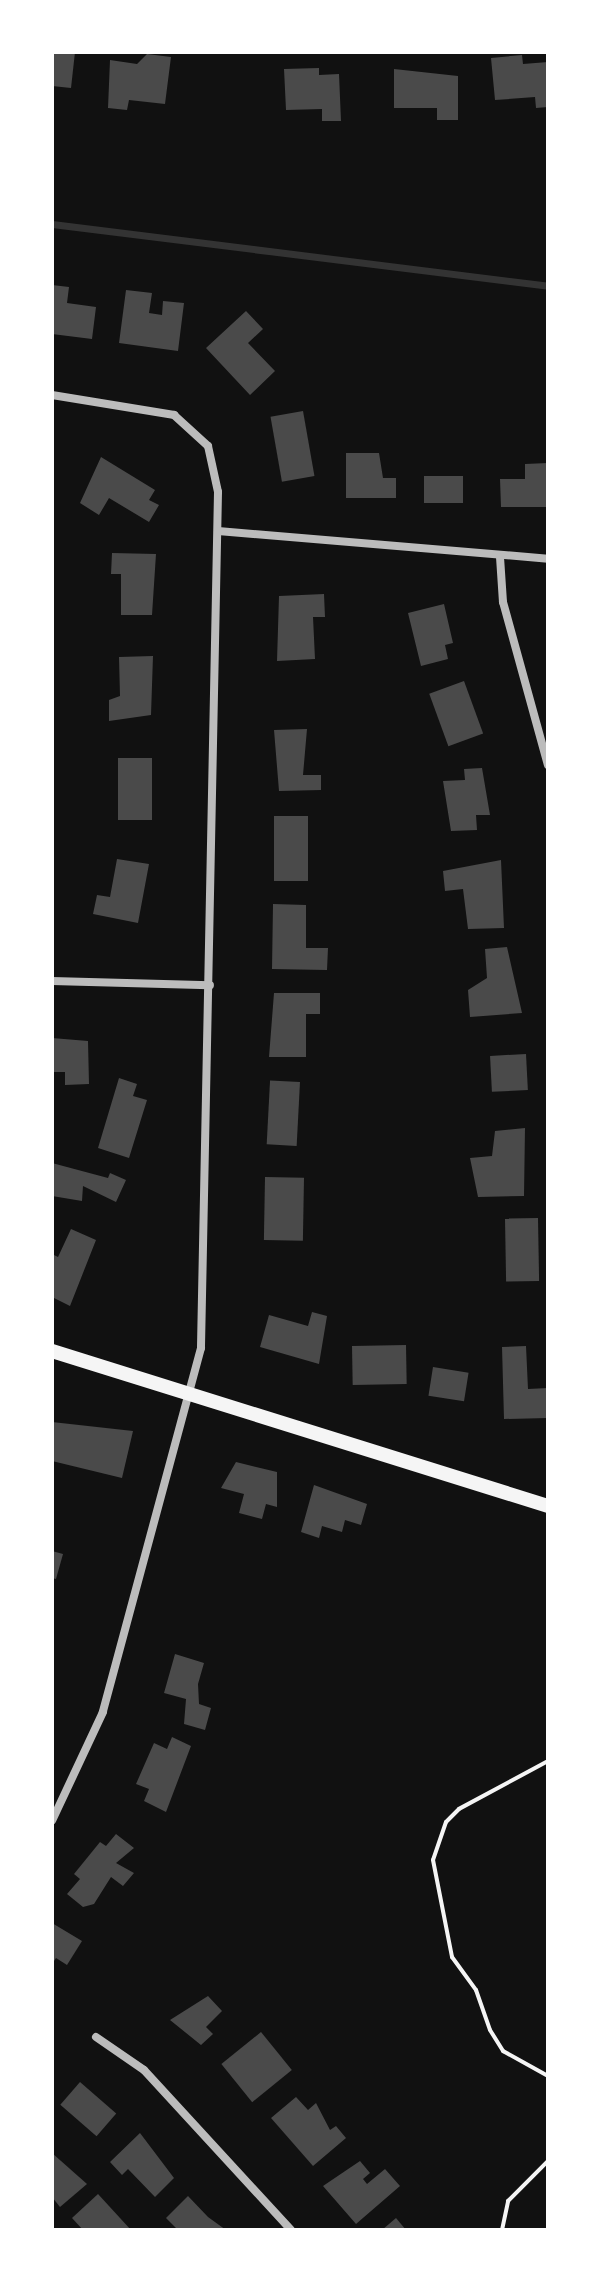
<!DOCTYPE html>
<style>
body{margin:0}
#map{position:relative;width:600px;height:2282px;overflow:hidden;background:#111;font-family:Spectral,serif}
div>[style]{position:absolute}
.stream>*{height:7px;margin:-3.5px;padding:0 3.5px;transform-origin:3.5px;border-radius:3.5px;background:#333}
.building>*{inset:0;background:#4a4a4a;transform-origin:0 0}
.path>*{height:4px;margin:-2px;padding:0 2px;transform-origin:2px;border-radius:2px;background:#f5f5f5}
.minor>*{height:8px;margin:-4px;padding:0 4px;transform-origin:4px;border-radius:4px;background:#bcbcbc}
.secondary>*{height:14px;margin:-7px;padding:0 7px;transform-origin:7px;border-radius:7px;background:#f5f5f5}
span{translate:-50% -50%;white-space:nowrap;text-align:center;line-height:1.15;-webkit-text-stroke:8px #fff;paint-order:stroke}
.frame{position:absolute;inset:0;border:54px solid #fff;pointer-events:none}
</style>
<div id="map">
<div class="stream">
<i style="left:52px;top:224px;width:500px;rotate:7.1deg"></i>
</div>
<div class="building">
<i style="clip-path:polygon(52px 52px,75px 52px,71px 88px,52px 86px)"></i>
<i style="clip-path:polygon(147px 54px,171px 57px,165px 104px,129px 100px,127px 110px,108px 108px,110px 60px,137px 64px)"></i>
<i style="clip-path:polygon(522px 55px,523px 64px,548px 62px,548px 107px,536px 108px,535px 97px,495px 100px,491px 58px)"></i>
<i style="clip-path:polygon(319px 68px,319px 75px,339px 74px,341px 121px,322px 121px,322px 109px,286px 110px,284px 69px)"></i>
<i style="clip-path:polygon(394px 69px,458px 76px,458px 120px,437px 120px,437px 108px,394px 108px)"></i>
<i style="clip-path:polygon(52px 285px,69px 287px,67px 303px,96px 307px,92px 339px,52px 334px)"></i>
<i style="clip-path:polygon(126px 290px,152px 293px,149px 313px,162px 315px,163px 301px,184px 303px,178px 351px,119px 343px)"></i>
<i style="clip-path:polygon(246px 311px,263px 329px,248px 343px,275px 371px,250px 395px,206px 348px)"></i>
<i style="left:303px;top:411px;width:66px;height:33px;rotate:80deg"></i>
<i style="clip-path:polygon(346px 453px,379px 453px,383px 478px,396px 478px,396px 498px,346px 498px)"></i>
<i style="clip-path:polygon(101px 457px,155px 490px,149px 500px,159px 505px,149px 522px,109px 498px,99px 515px,80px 503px)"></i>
<i style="clip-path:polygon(548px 463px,548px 507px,501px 507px,500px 479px,525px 479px,525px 464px)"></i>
<i style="left:424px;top:476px;width:39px;height:27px"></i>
<i style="clip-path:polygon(112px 553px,156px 554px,152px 615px,121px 615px,121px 574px,111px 574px)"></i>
<i style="clip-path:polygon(324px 594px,325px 617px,313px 617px,315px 659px,277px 661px,279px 596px)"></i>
<i style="clip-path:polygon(444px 604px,453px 643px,445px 645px,448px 659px,421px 666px,408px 613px)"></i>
<i style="clip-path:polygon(153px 656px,151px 715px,109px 721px,109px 700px,120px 696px,119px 657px)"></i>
<i style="left:464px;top:681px;width:56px;height:37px;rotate:70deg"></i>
<i style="clip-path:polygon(307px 729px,303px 775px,321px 775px,321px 790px,279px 791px,274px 730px)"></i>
<i style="left:118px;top:758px;width:34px;height:62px"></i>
<i style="clip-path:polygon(482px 768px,490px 815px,476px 815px,477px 830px,451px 831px,443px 781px,465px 780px,464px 769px)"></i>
<i style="left:274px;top:816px;width:34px;height:65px"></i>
<i style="clip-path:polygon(117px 859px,149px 864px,138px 923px,93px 914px,97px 895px,110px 897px)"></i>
<i style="clip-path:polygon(501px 860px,504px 928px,468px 929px,463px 889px,445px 891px,443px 871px)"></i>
<i style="clip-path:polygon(273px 904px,306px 905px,306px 948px,328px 948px,327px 970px,272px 969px)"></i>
<i style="clip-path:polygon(507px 947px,522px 1013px,470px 1017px,468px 990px,487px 978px,485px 949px)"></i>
<i style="clip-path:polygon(274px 993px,320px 993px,320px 1014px,306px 1014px,306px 1057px,269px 1057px)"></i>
<i style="clip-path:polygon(52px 1038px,88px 1041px,89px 1084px,65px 1085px,65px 1072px,52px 1072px)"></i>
<i style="left:526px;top:1054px;width:36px;height:36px;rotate:87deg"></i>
<i style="clip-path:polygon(119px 1078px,137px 1084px,133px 1096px,147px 1100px,129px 1158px,98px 1148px)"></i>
<i style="left:300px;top:1082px;width:64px;height:30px;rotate:93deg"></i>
<i style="clip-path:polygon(525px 1128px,524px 1196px,478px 1197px,470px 1158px,492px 1156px,495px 1131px)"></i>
<i style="clip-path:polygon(52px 1163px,108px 1178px,110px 1173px,126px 1180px,116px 1202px,83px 1186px,82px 1201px,52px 1196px)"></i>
<i style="left:265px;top:1177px;width:39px;height:63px;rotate:1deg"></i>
<i style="left:538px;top:1218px;width:63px;height:33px;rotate:89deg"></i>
<i style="clip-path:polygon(71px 1229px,96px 1240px,70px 1306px,52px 1297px,52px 1254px,58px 1257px)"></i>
<i style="clip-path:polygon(312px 1312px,327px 1316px,319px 1364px,260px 1347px,269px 1315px,308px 1326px)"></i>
<i style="left:406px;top:1345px;width:39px;height:54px;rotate:89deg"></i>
<i style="clip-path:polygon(526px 1346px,528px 1389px,548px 1388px,548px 1418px,504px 1419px,502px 1347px)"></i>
<i style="left:433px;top:1367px;width:36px;height:29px;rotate:9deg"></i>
<i style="clip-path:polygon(52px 1422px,133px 1431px,122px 1478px,52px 1461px)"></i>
<i style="clip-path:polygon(236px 1462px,277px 1472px,277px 1507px,266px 1504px,262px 1519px,239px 1513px,244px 1494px,221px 1488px)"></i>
<i style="clip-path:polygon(314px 1485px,367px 1504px,361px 1525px,345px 1520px,342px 1532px,322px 1526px,319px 1538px,301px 1532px)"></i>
<i style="clip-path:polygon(52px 1551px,63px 1554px,56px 1579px,52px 1578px)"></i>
<i style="clip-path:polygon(175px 1654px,204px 1663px,198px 1684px,199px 1704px,211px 1708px,205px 1730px,184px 1724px,186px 1699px,164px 1693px)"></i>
<i style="clip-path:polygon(172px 1737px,191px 1746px,166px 1812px,144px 1801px,149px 1789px,136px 1784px,154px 1743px,167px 1749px)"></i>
<i style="clip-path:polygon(116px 1834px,134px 1848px,116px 1863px,134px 1873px,123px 1886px,111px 1877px,94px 1904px,83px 1907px,67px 1894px,80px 1879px,74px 1874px,100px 1842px,106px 1846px)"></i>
<i style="clip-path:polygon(52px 1923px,82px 1941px,67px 1965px,56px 1958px,52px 1964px)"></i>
<i style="clip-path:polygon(208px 1996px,222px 2011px,206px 2027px,213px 2034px,201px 2045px,170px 2020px)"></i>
<i style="left:261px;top:2032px;width:49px;height:51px;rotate:51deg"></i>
<i style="left:80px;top:2082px;width:48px;height:30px;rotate:41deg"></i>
<i style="clip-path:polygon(296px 2097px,308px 2110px,316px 2103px,330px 2130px,336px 2126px,346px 2138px,313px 2166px,271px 2118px)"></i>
<i style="clip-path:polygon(140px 2133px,174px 2178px,155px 2197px,128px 2169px,122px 2175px,110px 2162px)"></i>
<i style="clip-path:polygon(52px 2153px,87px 2184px,60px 2207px,52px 2197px)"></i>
<i style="clip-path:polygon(360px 2161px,370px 2173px,363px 2179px,367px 2184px,385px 2169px,400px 2186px,356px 2224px,323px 2186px)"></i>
<i style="clip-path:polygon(98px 2194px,131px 2230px,83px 2230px,72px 2218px)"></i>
<i style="clip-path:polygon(188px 2196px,208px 2217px,226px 2230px,178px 2230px,166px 2218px)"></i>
<i style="clip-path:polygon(396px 2218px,406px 2230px,382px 2230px)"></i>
</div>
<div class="path">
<i style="left:548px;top:1761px;width:101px;rotate:151.7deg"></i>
<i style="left:459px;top:1809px;width:18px;rotate:135deg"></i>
<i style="left:446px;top:1822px;width:40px;rotate:108.9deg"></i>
<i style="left:433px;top:1860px;width:99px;rotate:78.9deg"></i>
<i style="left:452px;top:1957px;width:41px;rotate:54deg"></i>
<i style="left:476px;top:1990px;width:42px;rotate:70.7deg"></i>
<i style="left:490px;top:2030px;width:25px;rotate:58deg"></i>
<i style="left:503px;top:2051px;width:51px;rotate:29.1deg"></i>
<i style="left:502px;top:2230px;width:30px;rotate:-78deg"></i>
<i style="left:508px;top:2201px;width:57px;rotate:-45deg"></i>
</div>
<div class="minor">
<i style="left:52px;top:395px;width:124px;rotate:9.3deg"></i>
<i style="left:174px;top:415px;width:46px;rotate:42.4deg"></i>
<i style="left:208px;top:446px;width:47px;rotate:77.7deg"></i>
<i style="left:218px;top:492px;width:856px;rotate:91.14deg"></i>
<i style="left:201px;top:1348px;width:377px;rotate:105.1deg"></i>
<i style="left:103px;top:1712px;width:120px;rotate:115.1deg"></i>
<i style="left:218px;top:531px;width:331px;rotate:4.8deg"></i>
<i style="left:500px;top:557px;width:45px;rotate:86.2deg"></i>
<i style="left:503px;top:602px;width:169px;rotate:74.6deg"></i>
<i style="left:52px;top:981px;width:158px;rotate:1.5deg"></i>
<i style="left:96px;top:2037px;width:58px;rotate:34.5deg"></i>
<i style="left:144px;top:2070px;width:217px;rotate:47.4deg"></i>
</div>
<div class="secondary">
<i style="left:52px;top:1351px;width:520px;rotate:17.35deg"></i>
</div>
<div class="frame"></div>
</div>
